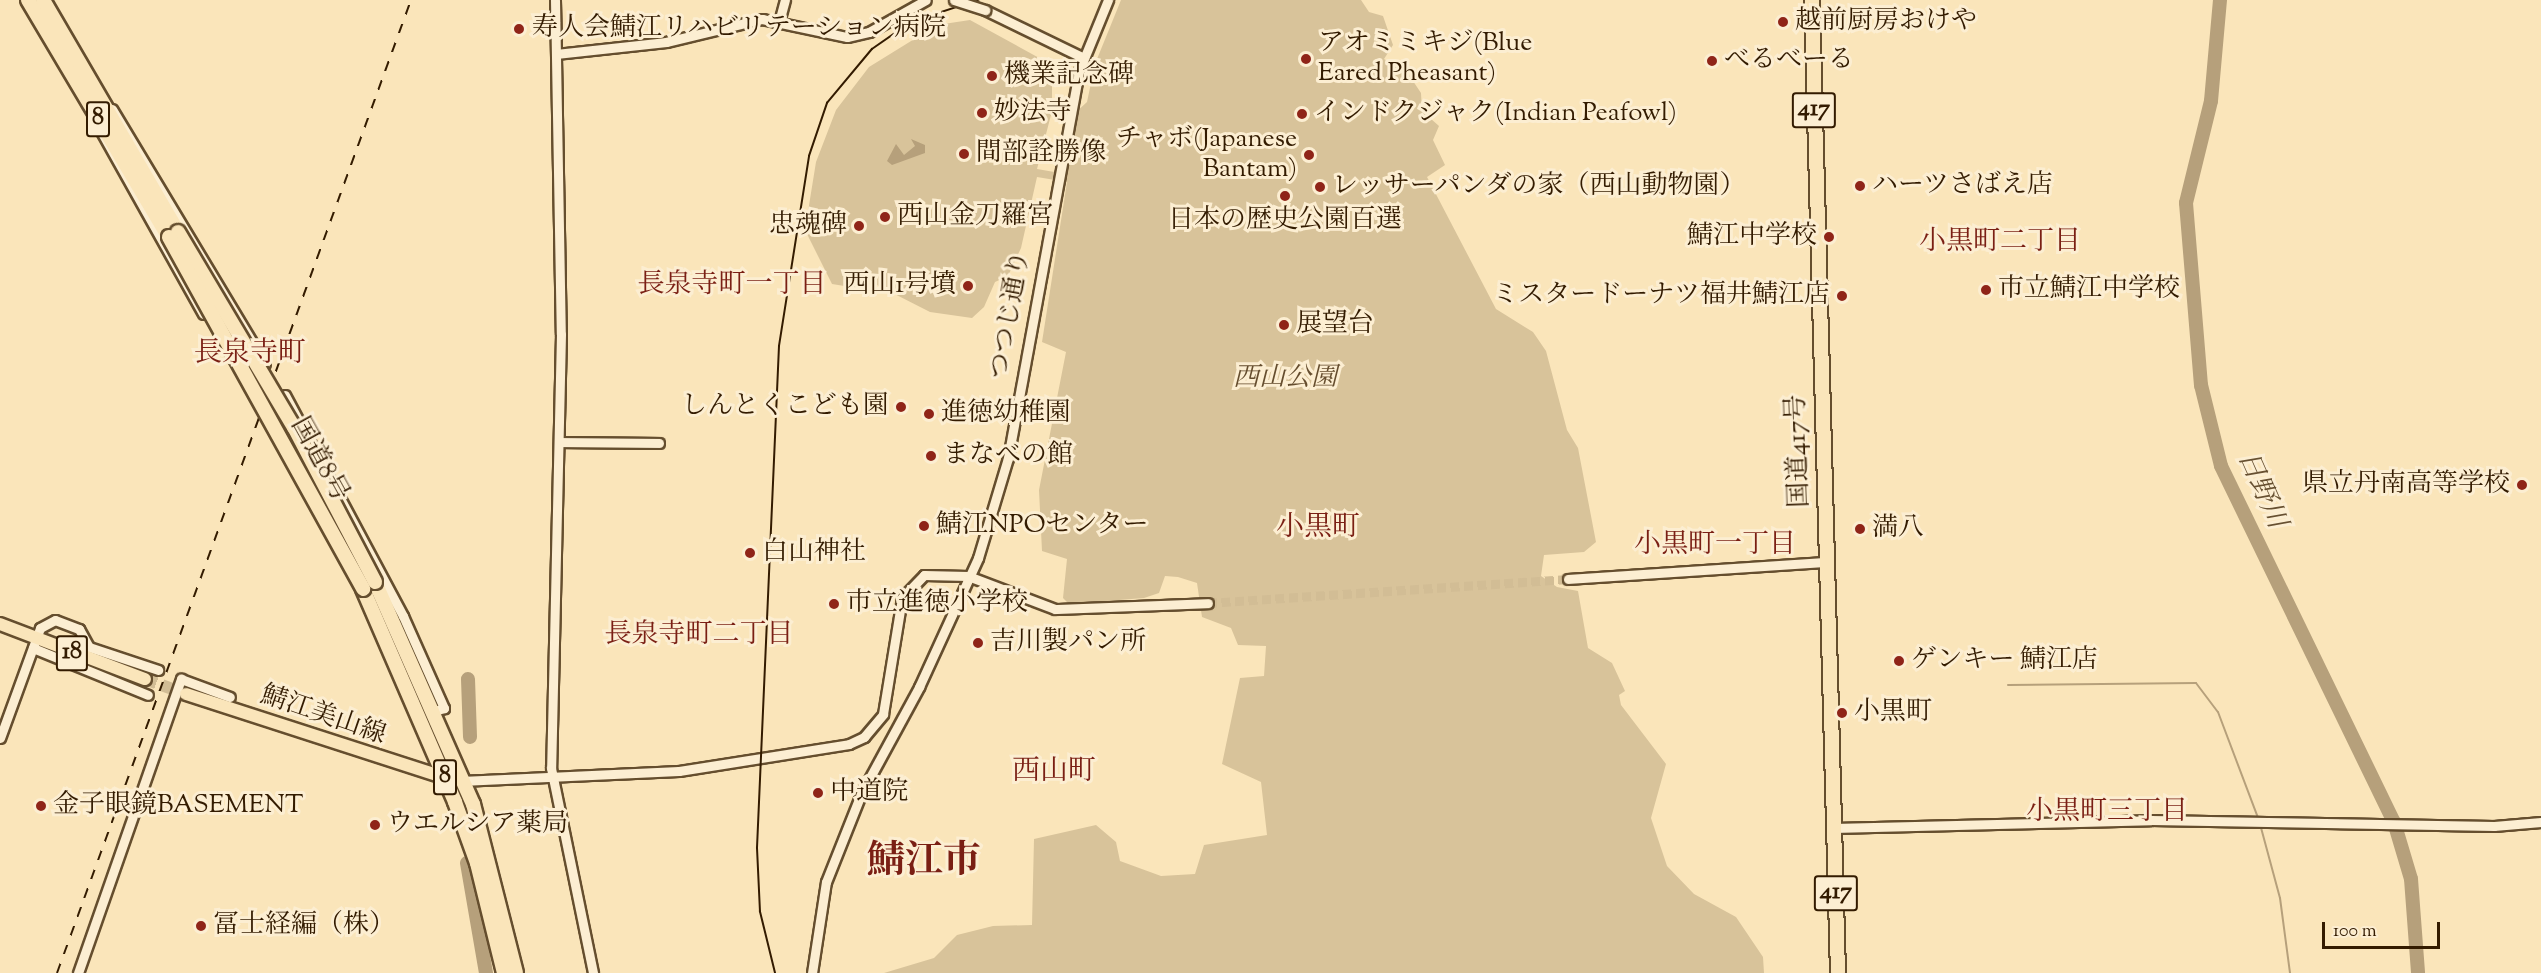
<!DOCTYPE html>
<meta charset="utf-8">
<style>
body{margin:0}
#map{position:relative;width:2541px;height:973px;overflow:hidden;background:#fae5ba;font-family:"Sorts Mill Goudy","Noto Serif JP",serif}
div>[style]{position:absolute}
.green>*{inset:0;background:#d8c39a}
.water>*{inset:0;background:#b6a07b}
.stream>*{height:2px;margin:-1px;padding:0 1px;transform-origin:1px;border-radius:1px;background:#b6a07b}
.river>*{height:14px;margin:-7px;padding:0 7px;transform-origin:7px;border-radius:7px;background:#b6a07b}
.minor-tunnel>*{height:9px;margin-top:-4.5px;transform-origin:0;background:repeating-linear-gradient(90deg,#d2bd95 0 9px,transparent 0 13.5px)}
.major-tunnel>*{height:12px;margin-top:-6px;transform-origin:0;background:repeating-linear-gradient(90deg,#d2bd95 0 12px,transparent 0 18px)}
.roads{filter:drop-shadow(2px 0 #654e2e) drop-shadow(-2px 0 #654e2e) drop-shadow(0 2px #654e2e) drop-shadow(0 -2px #654e2e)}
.minor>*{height:9px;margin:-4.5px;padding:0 4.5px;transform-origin:4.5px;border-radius:4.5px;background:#fceed2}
.major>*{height:12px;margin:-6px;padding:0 6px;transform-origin:6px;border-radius:6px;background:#fae5ba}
.highway>*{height:14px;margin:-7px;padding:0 7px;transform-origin:7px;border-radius:7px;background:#fae5ba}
.tram>*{height:1.5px;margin:-0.75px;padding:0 0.75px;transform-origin:0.75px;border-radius:0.75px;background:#331b00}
.rail>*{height:2px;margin-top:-1px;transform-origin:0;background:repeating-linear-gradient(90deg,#331b00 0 10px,transparent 0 20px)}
.bridges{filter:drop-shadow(2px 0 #654e2e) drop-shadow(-2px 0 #654e2e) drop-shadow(0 2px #654e2e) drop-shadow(0 -2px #654e2e)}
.minor-bridge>*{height:9px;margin:-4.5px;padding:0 4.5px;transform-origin:4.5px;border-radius:4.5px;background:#fceed2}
.highway-bridge>*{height:14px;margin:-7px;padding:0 7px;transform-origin:7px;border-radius:7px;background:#fae5ba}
.dots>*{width:16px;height:16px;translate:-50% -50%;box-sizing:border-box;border:3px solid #fceed2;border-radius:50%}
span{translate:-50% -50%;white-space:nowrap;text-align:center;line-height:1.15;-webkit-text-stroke:6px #fceed2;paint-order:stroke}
.shield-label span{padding:2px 4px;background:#fceed2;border:2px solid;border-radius:4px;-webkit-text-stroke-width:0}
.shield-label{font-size:24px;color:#331b00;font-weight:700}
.poi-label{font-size:26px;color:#331b00}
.left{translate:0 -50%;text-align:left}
.right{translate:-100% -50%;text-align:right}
.street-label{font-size:26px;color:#331b00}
.park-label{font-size:26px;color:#654d2e;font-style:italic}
.neighbourhood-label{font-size:27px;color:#7a1f14}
.water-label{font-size:27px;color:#675031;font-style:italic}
.quarter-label{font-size:28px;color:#7a1f14}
.town-label{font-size:38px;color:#7a1f14;font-weight:700}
.scale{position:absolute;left:2322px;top:922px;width:118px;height:27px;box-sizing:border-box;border:3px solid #331b00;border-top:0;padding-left:8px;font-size:18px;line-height:21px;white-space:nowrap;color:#331b00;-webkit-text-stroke:4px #fceed2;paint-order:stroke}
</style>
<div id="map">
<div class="green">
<i style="clip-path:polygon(1121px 0,1361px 0,1369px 12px,1383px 16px,1393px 45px,1384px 59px,1409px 75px,1421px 93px,1422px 111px,1439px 126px,1433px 140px,1445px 165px,1427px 177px,1496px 309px,1533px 332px,1546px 351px,1567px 430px,1578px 448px,1596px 542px,1584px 552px,1544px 555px,1541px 576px,1557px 587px,1578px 591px,1588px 648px,1612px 663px,1625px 691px,1619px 695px,1621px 705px,1666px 764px,1651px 818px,1667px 866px,1694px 894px,1736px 917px,1763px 957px,1764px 973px,884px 973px,934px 958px,957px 935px,993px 926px,1032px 925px,1034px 839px,1096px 825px,1116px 842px,1120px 861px,1161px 876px,1195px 874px,1204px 845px,1267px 835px,1261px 782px,1222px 764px,1240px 678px,1264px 676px,1266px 646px,1238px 645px,1231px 628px,1202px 617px,1197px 583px,1178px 577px,1165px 576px,1159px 593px,1144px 598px,1069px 604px,1063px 598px,1067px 559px,1042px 551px,1039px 490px,1066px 352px,1042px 342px,1067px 182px,1037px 177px,1021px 248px,1008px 276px,995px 282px,984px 307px,972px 318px,930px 312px,873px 283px,863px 289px,832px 284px,805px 230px,816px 162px,836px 110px,869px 67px,937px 25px,970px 20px,1061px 70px,1052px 85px,1052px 111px,1037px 169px,1066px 174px,1074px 114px,1087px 102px,1095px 64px)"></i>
</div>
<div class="water">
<i style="clip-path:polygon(911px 139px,925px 145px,925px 153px,892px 165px,887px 161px,896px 144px,904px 155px,915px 146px)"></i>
</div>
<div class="stream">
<i style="left:2008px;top:685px;width:188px;rotate:-0.6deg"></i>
<i style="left:2196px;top:683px;width:36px;rotate:53deg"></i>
<i style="left:2218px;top:712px;width:113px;rotate:69.3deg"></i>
<i style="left:2260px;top:824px;width:77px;rotate:74.9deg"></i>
<i style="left:2280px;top:898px;width:76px;rotate:82.4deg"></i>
</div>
<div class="river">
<i style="left:2220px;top:0;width:101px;rotate:95.1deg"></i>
<i style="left:2211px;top:101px;width:105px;rotate:103.8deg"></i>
<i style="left:2186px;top:203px;width:183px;rotate:85.3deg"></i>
<i style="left:2201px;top:385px;width:83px;rotate:76.1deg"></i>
<i style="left:2221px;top:466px;width:396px;rotate:64.1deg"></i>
<i style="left:2394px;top:822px;width:59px;rotate:73.4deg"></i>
<i style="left:2411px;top:879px;width:94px;rotate:85.7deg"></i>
<i style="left:468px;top:679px;width:58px;rotate:88deg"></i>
<i style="left:467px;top:863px;width:112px;rotate:80.2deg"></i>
</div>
<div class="minor-tunnel">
<i style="left:244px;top:357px;width:86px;rotate:59.8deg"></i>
<i style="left:1208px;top:603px;width:361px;rotate:-3.8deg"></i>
</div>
<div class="major-tunnel">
<i style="left:145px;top:679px;width:44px;rotate:20.1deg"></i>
</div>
<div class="roads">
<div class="minor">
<i style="left:555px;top:0;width:334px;rotate:89deg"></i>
<i style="left:561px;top:334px;width:434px;rotate:91.3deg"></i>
<i style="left:551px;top:768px;width:209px;rotate:78.4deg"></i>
<i style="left:985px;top:10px;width:108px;rotate:25.9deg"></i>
<i style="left:779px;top:22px;width:23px;rotate:-75deg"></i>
<i style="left:556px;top:54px;width:111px;rotate:-6.2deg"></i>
<i style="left:666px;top:42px;width:99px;rotate:-13.5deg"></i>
<i style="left:762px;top:19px;width:87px;rotate:12deg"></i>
<i style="left:847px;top:37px;width:23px;rotate:-13deg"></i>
<i style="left:869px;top:32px;width:65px;rotate:-29.3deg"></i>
<i style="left:112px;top:109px;width:297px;rotate:59deg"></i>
<i style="left:92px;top:115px;width:228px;rotate:60.8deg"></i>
<i style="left:221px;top:318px;width:45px;rotate:59.5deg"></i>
<i style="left:285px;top:395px;width:251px;rotate:61.9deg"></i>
<i style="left:403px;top:616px;width:101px;rotate:66deg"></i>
<i style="left:444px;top:708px;width:9px;rotate:162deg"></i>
<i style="left:287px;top:431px;width:46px;rotate:60.1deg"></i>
<i style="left:559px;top:442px;width:100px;rotate:0.6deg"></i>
<i style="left:1568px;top:579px;width:260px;rotate:-3.8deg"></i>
<i style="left:33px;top:648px;width:124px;rotate:22.2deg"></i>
<i style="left:0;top:738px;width:117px;rotate:-70deg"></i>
<i style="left:40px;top:628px;width:17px;rotate:-28deg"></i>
<i style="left:55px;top:620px;width:26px;rotate:21deg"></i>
<i style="left:79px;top:629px;width:21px;rotate:61deg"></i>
<i style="left:89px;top:647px;width:73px;rotate:18.4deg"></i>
<i style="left:461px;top:781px;width:218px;rotate:-2.6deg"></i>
<i style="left:679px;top:771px;width:172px;rotate:-9deg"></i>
<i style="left:849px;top:744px;width:17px;rotate:-25deg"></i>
<i style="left:864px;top:737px;width:30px;rotate:-50deg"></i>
<i style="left:883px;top:714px;width:118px;rotate:-80.7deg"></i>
<i style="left:902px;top:598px;width:32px;rotate:-46deg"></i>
<i style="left:924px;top:575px;width:44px;rotate:1.3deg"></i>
<i style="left:968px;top:576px;width:93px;rotate:20.8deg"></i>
<i style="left:1055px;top:609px;width:153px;rotate:-2.2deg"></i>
<i style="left:1833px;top:828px;width:318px;rotate:-1.4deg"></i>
<i style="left:2151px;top:820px;width:343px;rotate:1deg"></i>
<i style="left:2494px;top:826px;width:47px;rotate:-4.9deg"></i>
<i style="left:78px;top:973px;width:312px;rotate:-70.7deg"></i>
<i style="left:181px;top:679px;width:52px;rotate:20.2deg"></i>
<i style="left:812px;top:973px;width:92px;rotate:-81.3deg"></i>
<i style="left:826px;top:882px;width:95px;rotate:-68.3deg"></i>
<i style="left:861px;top:794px;width:122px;rotate:-61.5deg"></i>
<i style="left:919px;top:687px;width:142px;rotate:-65.4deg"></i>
<i style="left:978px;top:558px;width:104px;rotate:-73.3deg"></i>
<i style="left:1008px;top:458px;width:393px;rotate:-79.6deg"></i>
<i style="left:1079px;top:71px;width:77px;rotate:-67.8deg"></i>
</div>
<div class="major">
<i style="left:0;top:624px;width:155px;rotate:20.8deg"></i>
<i style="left:186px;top:694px;width:273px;rotate:17.9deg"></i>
</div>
<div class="highway">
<i style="left:28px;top:0;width:276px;rotate:59.3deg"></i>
<i style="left:43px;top:0;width:268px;rotate:59.8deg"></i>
<i style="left:1812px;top:0;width:973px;rotate:88.47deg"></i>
<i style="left:375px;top:582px;width:243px;rotate:66.2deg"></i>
<i style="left:473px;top:804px;width:174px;rotate:75.7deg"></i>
<i style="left:363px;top:589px;width:232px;rotate:66.6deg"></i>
<i style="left:455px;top:802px;width:65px;rotate:70.2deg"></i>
<i style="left:477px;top:863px;width:113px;rotate:76.2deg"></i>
</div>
</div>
<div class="tram">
<i style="left:775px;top:973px;width:63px;rotate:-103.8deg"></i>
<i style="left:760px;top:912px;width:64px;rotate:-92.7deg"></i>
<i style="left:757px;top:848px;width:502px;rotate:-87.49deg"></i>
<i style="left:779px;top:346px;width:192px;rotate:-81deg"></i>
<i style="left:809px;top:156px;width:56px;rotate:-71.2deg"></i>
<i style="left:827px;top:103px;width:70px;rotate:-50.2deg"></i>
<i style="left:872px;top:49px;width:47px;rotate:-34.7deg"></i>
<i style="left:911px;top:22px;width:71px;rotate:-18.2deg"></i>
</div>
<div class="rail">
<i style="left:57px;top:973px;width:1035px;rotate:-70.01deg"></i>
</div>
<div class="bridges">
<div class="minor-bridge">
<i style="left:954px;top:0;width:33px;rotate:18deg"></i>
</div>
<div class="highway-bridge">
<i style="left:178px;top:232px;width:227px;rotate:59.3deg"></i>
<i style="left:294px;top:427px;width:175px;rotate:62.4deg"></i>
<i style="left:169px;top:237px;width:402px;rotate:61.1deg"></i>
</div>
</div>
<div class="dots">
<i style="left:1783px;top:22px;background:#8f2418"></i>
<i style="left:519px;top:29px;background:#8f2418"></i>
<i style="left:1306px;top:59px;background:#8f2418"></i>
<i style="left:1712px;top:61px;background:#8f2418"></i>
<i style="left:992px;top:76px;background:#8f2418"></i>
<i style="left:982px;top:113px;background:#8f2418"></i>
<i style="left:1302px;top:114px;background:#8f2418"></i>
<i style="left:964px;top:154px;background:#8f2418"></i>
<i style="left:1309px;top:155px;background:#8f2418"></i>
<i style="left:1860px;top:186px;background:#8f2418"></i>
<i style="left:1320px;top:187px;background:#8f2418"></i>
<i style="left:1285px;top:196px;background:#8f2418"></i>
<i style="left:885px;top:217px;background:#8f2418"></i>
<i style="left:859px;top:226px;background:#8f2418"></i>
<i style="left:1829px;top:237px;background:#8f2418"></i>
<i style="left:968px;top:286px;background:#8f2418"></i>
<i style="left:1986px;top:290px;background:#8f2418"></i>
<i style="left:1842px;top:296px;background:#8f2418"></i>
<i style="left:1284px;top:325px;background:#8f2418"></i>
<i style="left:901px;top:407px;background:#8f2418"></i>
<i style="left:929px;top:414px;background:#8f2418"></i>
<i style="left:931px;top:456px;background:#8f2418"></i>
<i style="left:2522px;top:485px;background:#8f2418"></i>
<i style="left:924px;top:526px;background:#8f2418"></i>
<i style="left:1860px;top:529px;background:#8f2418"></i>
<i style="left:750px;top:553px;background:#8f2418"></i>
<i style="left:834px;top:604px;background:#8f2418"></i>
<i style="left:978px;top:643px;background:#8f2418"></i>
<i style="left:1899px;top:661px;background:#8f2418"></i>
<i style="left:1842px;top:713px;background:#8f2418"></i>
<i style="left:818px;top:793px;background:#8f2418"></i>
<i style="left:41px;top:806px;background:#8f2418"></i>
<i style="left:375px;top:825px;background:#8f2418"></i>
<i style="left:201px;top:926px;background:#8f2418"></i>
</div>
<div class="shield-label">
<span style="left:1814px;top:110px">417</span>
<span style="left:98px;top:119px">8</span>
<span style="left:72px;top:653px">18</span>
<span style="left:445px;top:777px">8</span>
<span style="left:1836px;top:893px">417</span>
</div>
<div class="poi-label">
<span class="left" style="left:1795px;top:22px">越前厨房おけや</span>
<span class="left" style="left:532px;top:29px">寿人会鯖江リハビリテーション病院</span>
<span class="left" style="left:1318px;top:59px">アオミミキジ(Blue<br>Eared Pheasant)</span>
<span class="left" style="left:1724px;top:61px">べるべーる</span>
<span class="left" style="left:1004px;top:76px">機業記念碑</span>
<span class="left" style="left:994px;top:113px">妙法寺</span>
<span class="left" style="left:1314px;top:114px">インドクジャク(Indian Peafowl)</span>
<span class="right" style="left:1297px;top:155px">チャボ(Japanese<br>Bantam)</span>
<span class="left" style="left:976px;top:154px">間部詮勝像</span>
<span class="left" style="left:1872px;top:186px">ハーツさばえ店</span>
<span class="left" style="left:1332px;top:187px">レッサーパンダの家（西山動物園）</span>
<span class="left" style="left:897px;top:217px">西山金刀羅宮</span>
<span style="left:1285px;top:221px">日本の歴史公園百選</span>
<span class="right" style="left:847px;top:226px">忠魂碑</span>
<span class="right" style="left:1817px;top:237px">鯖江中学校</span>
<span class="right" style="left:956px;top:286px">西山1号墳</span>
<span class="left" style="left:1998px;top:290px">市立鯖江中学校</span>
<span class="right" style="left:1830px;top:296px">ミスタードーナツ福井鯖江店</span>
<span class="left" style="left:1296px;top:325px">展望台</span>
<span class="right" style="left:889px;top:407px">しんとくこども園</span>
<span class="left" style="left:941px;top:414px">進徳幼稚園</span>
<span class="left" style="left:943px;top:456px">まなべの館</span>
<span class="right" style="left:2510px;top:485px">県立丹南高等学校</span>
<span class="left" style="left:936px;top:526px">鯖江NPOセンター</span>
<span class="left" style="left:1872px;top:529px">満八</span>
<span class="left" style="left:762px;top:553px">白山神社</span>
<span class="left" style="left:846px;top:604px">市立進徳小学校</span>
<span class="left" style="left:990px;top:643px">吉川製パン所</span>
<span class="left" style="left:1911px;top:661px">ゲンキー 鯖江店</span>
<span class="left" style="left:1854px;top:713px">小黒町</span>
<span class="left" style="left:830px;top:793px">中道院</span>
<span class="left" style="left:53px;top:806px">金子眼鏡BASEMENT</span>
<span class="left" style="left:387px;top:825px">ウエルシア薬局</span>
<span class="left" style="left:213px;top:926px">冨士経編（株）</span>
</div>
<div class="street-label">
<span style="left:1011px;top:315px;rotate:-80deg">つつじ通り</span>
<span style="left:1799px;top:451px;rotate:-92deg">国道417号</span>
<span style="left:319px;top:460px;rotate:61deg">国道8号</span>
<span style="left:323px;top:716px;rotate:19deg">鯖江美山線</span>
</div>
<div class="park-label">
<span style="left:1285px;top:379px">西山公園</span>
</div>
<div class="neighbourhood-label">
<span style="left:2000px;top:243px">小黒町二丁目</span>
<span style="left:732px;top:286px">長泉寺町一丁目</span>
<span style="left:1715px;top:546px">小黒町一丁目</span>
<span style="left:699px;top:636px">長泉寺町二丁目</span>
<span style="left:2107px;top:813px">小黒町三丁目</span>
</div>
<div class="water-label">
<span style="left:2261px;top:490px;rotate:66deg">日野川</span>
</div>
<div class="quarter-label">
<span style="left:250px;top:354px">長泉寺町</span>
<span style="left:1318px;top:528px">小黒町</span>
<span style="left:1054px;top:772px">西山町</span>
</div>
<div class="town-label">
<span style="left:924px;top:864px">鯖江市</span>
</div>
<div class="scale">100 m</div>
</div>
